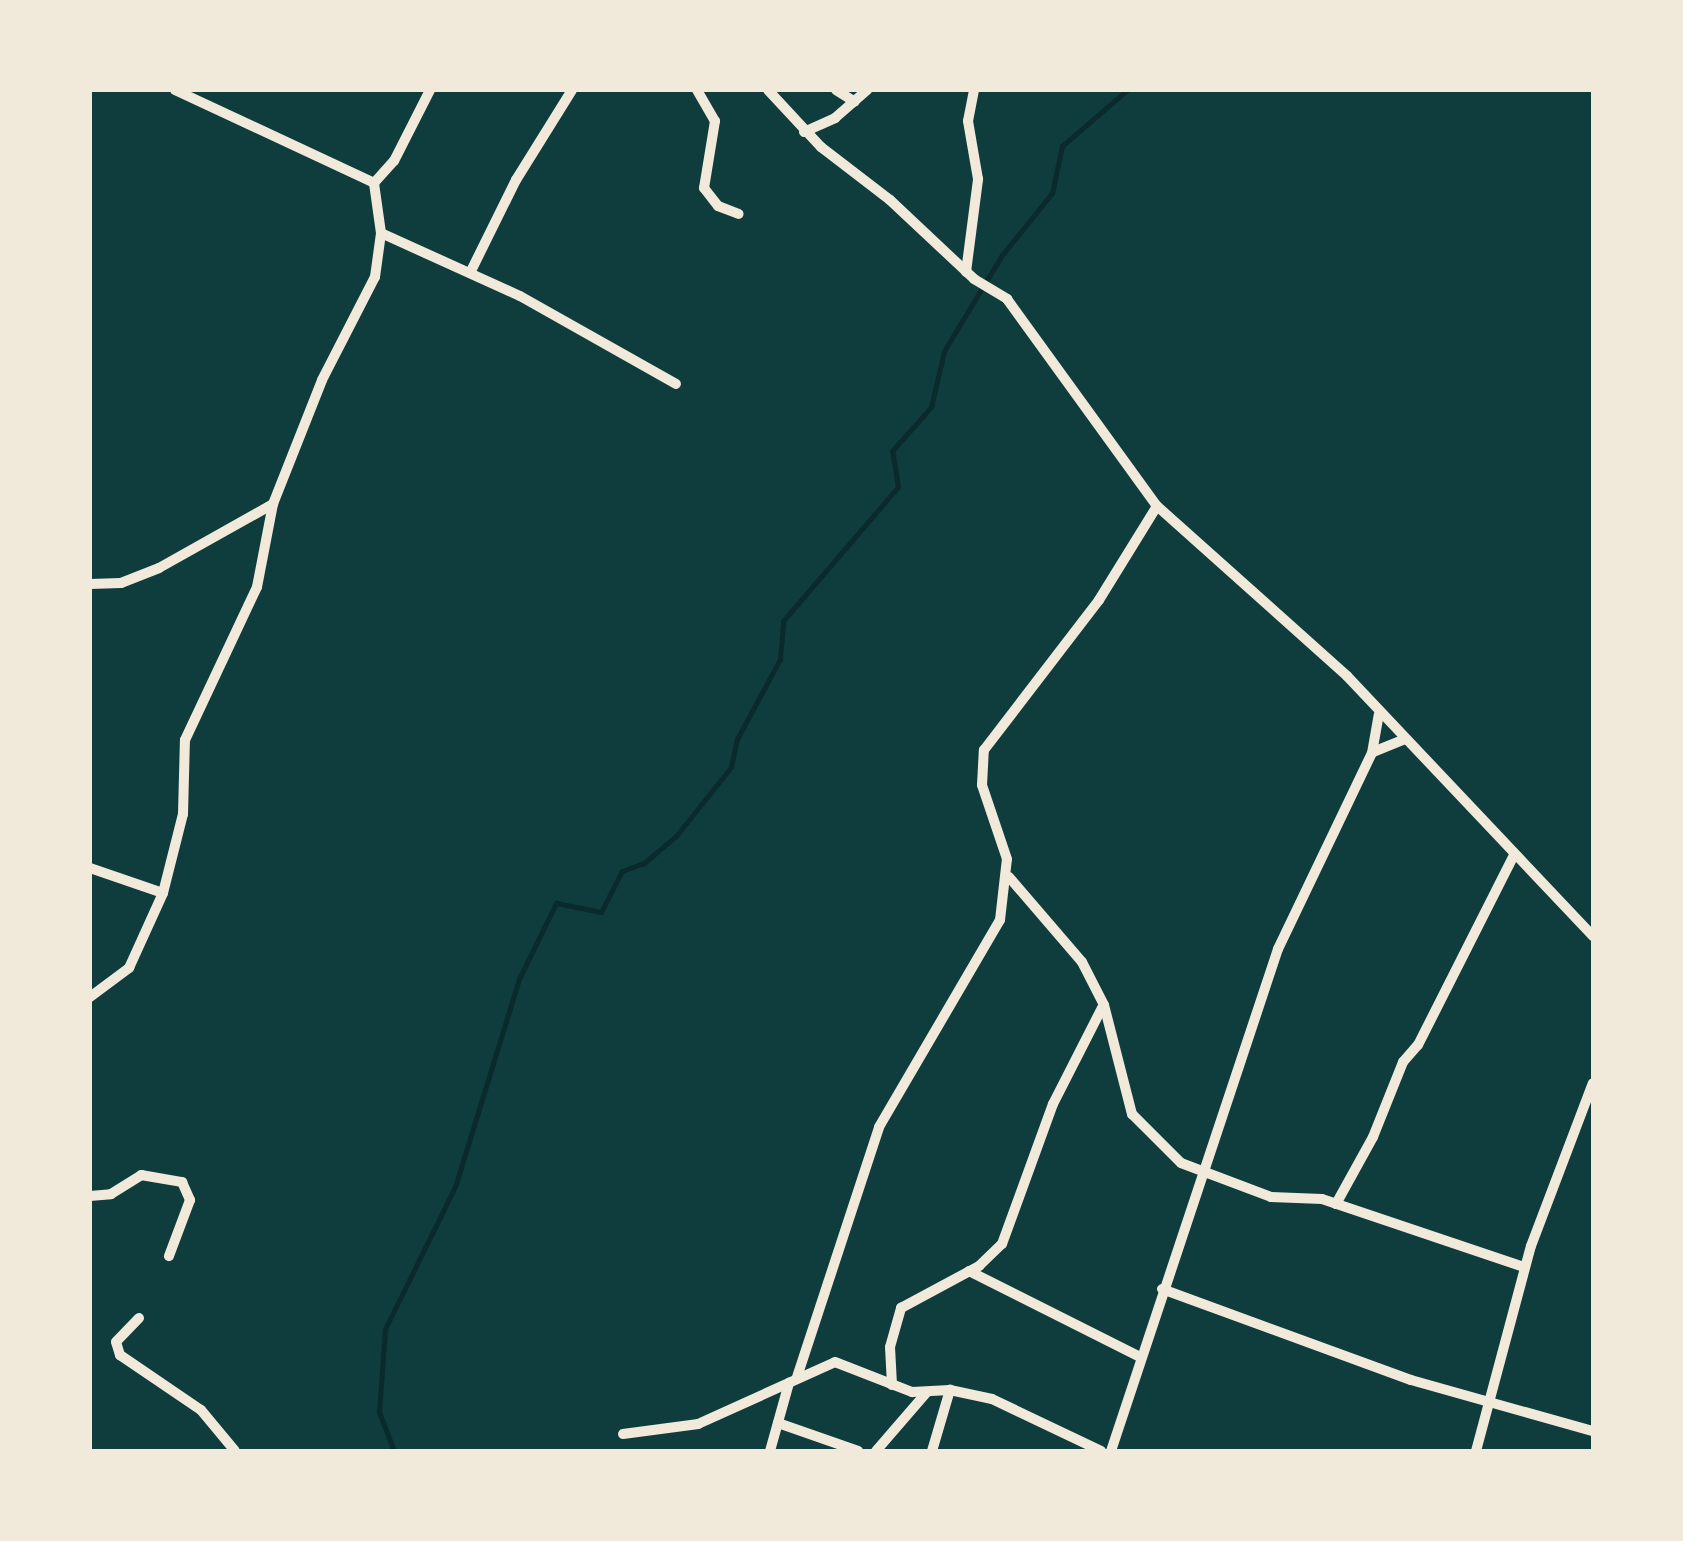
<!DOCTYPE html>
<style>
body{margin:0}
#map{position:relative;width:1683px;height:1541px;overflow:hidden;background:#0f3d3e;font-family:"Source Sans 3",sans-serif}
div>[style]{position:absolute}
.stream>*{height:5px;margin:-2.5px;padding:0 2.5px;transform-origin:2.5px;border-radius:2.5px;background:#0a2a2b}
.minor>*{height:10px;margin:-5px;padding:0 5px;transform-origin:5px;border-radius:5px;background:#f1e9da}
span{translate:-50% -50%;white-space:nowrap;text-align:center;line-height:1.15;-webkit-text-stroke:9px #f1e9da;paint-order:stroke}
.frame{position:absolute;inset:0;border:92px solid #f1e9da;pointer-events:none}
</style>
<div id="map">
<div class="stream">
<i style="left:394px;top:1451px;width:42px;rotate:-111deg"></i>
<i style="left:379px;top:1412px;width:83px;rotate:-85.9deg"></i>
<i style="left:385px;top:1329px;width:158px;rotate:-63.8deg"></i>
<i style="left:455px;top:1187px;width:218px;rotate:-72.9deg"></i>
<i style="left:519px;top:979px;width:85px;rotate:-64deg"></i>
<i style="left:556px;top:903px;width:46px;rotate:11.3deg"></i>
<i style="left:601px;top:912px;width:46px;rotate:-62.9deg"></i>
<i style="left:622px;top:871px;width:23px;rotate:-20deg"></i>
<i style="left:644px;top:863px;width:42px;rotate:-40.2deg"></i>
<i style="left:676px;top:836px;width:88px;rotate:-51.4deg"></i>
<i style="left:731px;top:767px;width:29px;rotate:-78deg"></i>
<i style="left:737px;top:739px;width:91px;rotate:-61.7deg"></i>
<i style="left:780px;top:659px;width:38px;rotate:-85deg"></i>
<i style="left:783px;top:621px;width:177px;rotate:-49.4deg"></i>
<i style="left:898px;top:487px;width:36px;rotate:-99deg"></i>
<i style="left:892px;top:451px;width:59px;rotate:-48.4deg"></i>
<i style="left:931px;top:407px;width:57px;rotate:-76.9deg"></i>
<i style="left:944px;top:351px;width:112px;rotate:-58.9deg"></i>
<i style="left:1002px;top:255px;width:80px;rotate:-51.1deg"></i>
<i style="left:1052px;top:193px;width:48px;rotate:-78deg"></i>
<i style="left:1062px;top:146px;width:86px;rotate:-40.7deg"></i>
</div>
<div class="minor">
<i style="left:175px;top:90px;width:220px;rotate:25deg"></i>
<i style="left:374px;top:183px;width:30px;rotate:-48deg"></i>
<i style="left:394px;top:161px;width:80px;rotate:-63.1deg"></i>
<i style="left:697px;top:90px;width:36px;rotate:60deg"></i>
<i style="left:715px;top:121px;width:68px;rotate:99.3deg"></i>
<i style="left:704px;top:188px;width:23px;rotate:52deg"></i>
<i style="left:718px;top:206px;width:22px;rotate:21deg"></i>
<i style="left:768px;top:90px;width:78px;rotate:47.1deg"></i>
<i style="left:821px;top:147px;width:87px;rotate:37.5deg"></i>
<i style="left:890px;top:200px;width:115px;rotate:43.2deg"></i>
<i style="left:974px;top:279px;width:39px;rotate:31deg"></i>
<i style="left:1007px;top:299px;width:256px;rotate:54.1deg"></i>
<i style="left:1157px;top:506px;width:255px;rotate:41.8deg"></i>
<i style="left:1347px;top:676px;width:358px;rotate:46.6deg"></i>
<i style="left:836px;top:90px;width:22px;rotate:32deg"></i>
<i style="left:804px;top:132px;width:34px;rotate:-24deg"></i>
<i style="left:835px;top:118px;width:43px;rotate:-41.2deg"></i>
<i style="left:381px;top:233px;width:153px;rotate:24.4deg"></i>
<i style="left:520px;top:296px;width:179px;rotate:29.4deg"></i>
<i style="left:471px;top:271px;width:102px;rotate:-63.7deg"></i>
<i style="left:516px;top:180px;width:106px;rotate:-58.1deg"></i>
<i style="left:966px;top:272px;width:94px;rotate:-82.6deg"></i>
<i style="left:978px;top:179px;width:59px;rotate:-99.8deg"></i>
<i style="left:968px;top:121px;width:32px;rotate:-79deg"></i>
<i style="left:90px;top:584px;width:31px;rotate:-2deg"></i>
<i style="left:121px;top:583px;width:41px;rotate:-21.5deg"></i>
<i style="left:159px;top:568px;width:131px;rotate:-29.3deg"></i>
<i style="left:273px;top:504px;width:133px;rotate:-68.4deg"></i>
<i style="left:322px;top:380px;width:116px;rotate:-62.8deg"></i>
<i style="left:375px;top:277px;width:44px;rotate:-82.2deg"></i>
<i style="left:381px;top:233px;width:50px;rotate:-98deg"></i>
<i style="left:1373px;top:752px;width:35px;rotate:-22deg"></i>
<i style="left:90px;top:868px;width:77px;rotate:18.9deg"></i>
<i style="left:1009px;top:877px;width:112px;rotate:49.3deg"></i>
<i style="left:1082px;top:962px;width:48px;rotate:62.9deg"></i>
<i style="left:1104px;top:1005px;width:113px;rotate:75.6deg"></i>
<i style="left:1132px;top:1114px;width:69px;rotate:45deg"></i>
<i style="left:1181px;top:1163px;width:96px;rotate:20.7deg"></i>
<i style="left:1271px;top:1197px;width:51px;rotate:2.2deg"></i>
<i style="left:1322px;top:1199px;width:213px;rotate:18.6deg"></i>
<i style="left:90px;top:997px;width:49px;rotate:-36.6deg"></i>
<i style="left:129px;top:968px;width:82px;rotate:-65.6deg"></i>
<i style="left:163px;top:893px;width:81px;rotate:-75.8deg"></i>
<i style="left:183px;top:814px;width:74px;rotate:-88.5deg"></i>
<i style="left:185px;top:740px;width:169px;rotate:-64.8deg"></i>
<i style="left:257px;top:587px;width:85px;rotate:-79.1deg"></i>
<i style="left:90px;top:1196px;width:21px;rotate:-5deg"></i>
<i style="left:111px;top:1194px;width:36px;rotate:-32deg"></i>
<i style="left:141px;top:1175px;width:42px;rotate:9.7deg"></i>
<i style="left:182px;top:1182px;width:20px;rotate:66deg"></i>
<i style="left:190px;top:1200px;width:60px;rotate:110.6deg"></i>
<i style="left:1336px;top:1204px;width:77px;rotate:-61.1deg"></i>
<i style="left:1373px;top:1137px;width:81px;rotate:-68.2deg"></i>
<i style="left:1403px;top:1062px;width:23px;rotate:-49deg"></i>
<i style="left:1418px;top:1045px;width:211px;rotate:-63.2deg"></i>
<i style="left:969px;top:1271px;width:191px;rotate:26.7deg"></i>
<i style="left:1162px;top:1289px;width:265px;rotate:20.1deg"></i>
<i style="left:1411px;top:1380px;width:189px;rotate:15.7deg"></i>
<i style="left:139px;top:1318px;width:33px;rotate:134deg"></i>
<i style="left:116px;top:1342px;width:14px;rotate:73deg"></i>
<i style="left:120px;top:1355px;width:98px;rotate:34.2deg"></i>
<i style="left:201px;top:1410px;width:53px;rotate:50.3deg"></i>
<i style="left:797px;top:1377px;width:263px;rotate:-71.8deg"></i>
<i style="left:879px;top:1127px;width:240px;rotate:-59.7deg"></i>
<i style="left:1000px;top:920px;width:61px;rotate:-83.5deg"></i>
<i style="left:1007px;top:859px;width:78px;rotate:-108.7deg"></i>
<i style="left:982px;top:785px;width:35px;rotate:-87deg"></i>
<i style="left:984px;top:750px;width:189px;rotate:-52.5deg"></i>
<i style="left:1099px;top:600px;width:110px;rotate:-58.3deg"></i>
<i style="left:892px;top:1385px;width:38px;rotate:-93deg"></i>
<i style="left:890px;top:1347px;width:41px;rotate:-74.2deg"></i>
<i style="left:901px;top:1308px;width:89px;rotate:-28.3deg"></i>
<i style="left:979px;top:1266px;width:32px;rotate:-44deg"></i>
<i style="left:1002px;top:1244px;width:149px;rotate:-70deg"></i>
<i style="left:1053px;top:1104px;width:110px;rotate:-63deg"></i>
<i style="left:778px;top:1423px;width:85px;rotate:19.3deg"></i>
<i style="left:623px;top:1434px;width:76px;rotate:-7.6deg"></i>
<i style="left:698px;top:1424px;width:150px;rotate:-24.3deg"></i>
<i style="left:835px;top:1362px;width:83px;rotate:21.3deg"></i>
<i style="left:912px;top:1392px;width:38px;rotate:-3deg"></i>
<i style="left:950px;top:1390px;width:43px;rotate:12.1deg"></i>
<i style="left:992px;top:1399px;width:121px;rotate:25.5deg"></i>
<i style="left:770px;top:1451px;width:71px;rotate:-74.4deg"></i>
<i style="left:876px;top:1451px;width:77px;rotate:-49.2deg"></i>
<i style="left:932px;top:1451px;width:64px;rotate:-73.6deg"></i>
<i style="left:1111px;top:1451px;width:529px;rotate:-71.6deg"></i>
<i style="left:1278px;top:949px;width:217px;rotate:-64.4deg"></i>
<i style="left:1372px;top:753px;width:39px;rotate:-80deg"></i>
<i style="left:1476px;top:1451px;width:212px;rotate:-75deg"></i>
<i style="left:1531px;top:1246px;width:174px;rotate:-69.2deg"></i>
</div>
<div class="frame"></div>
</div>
